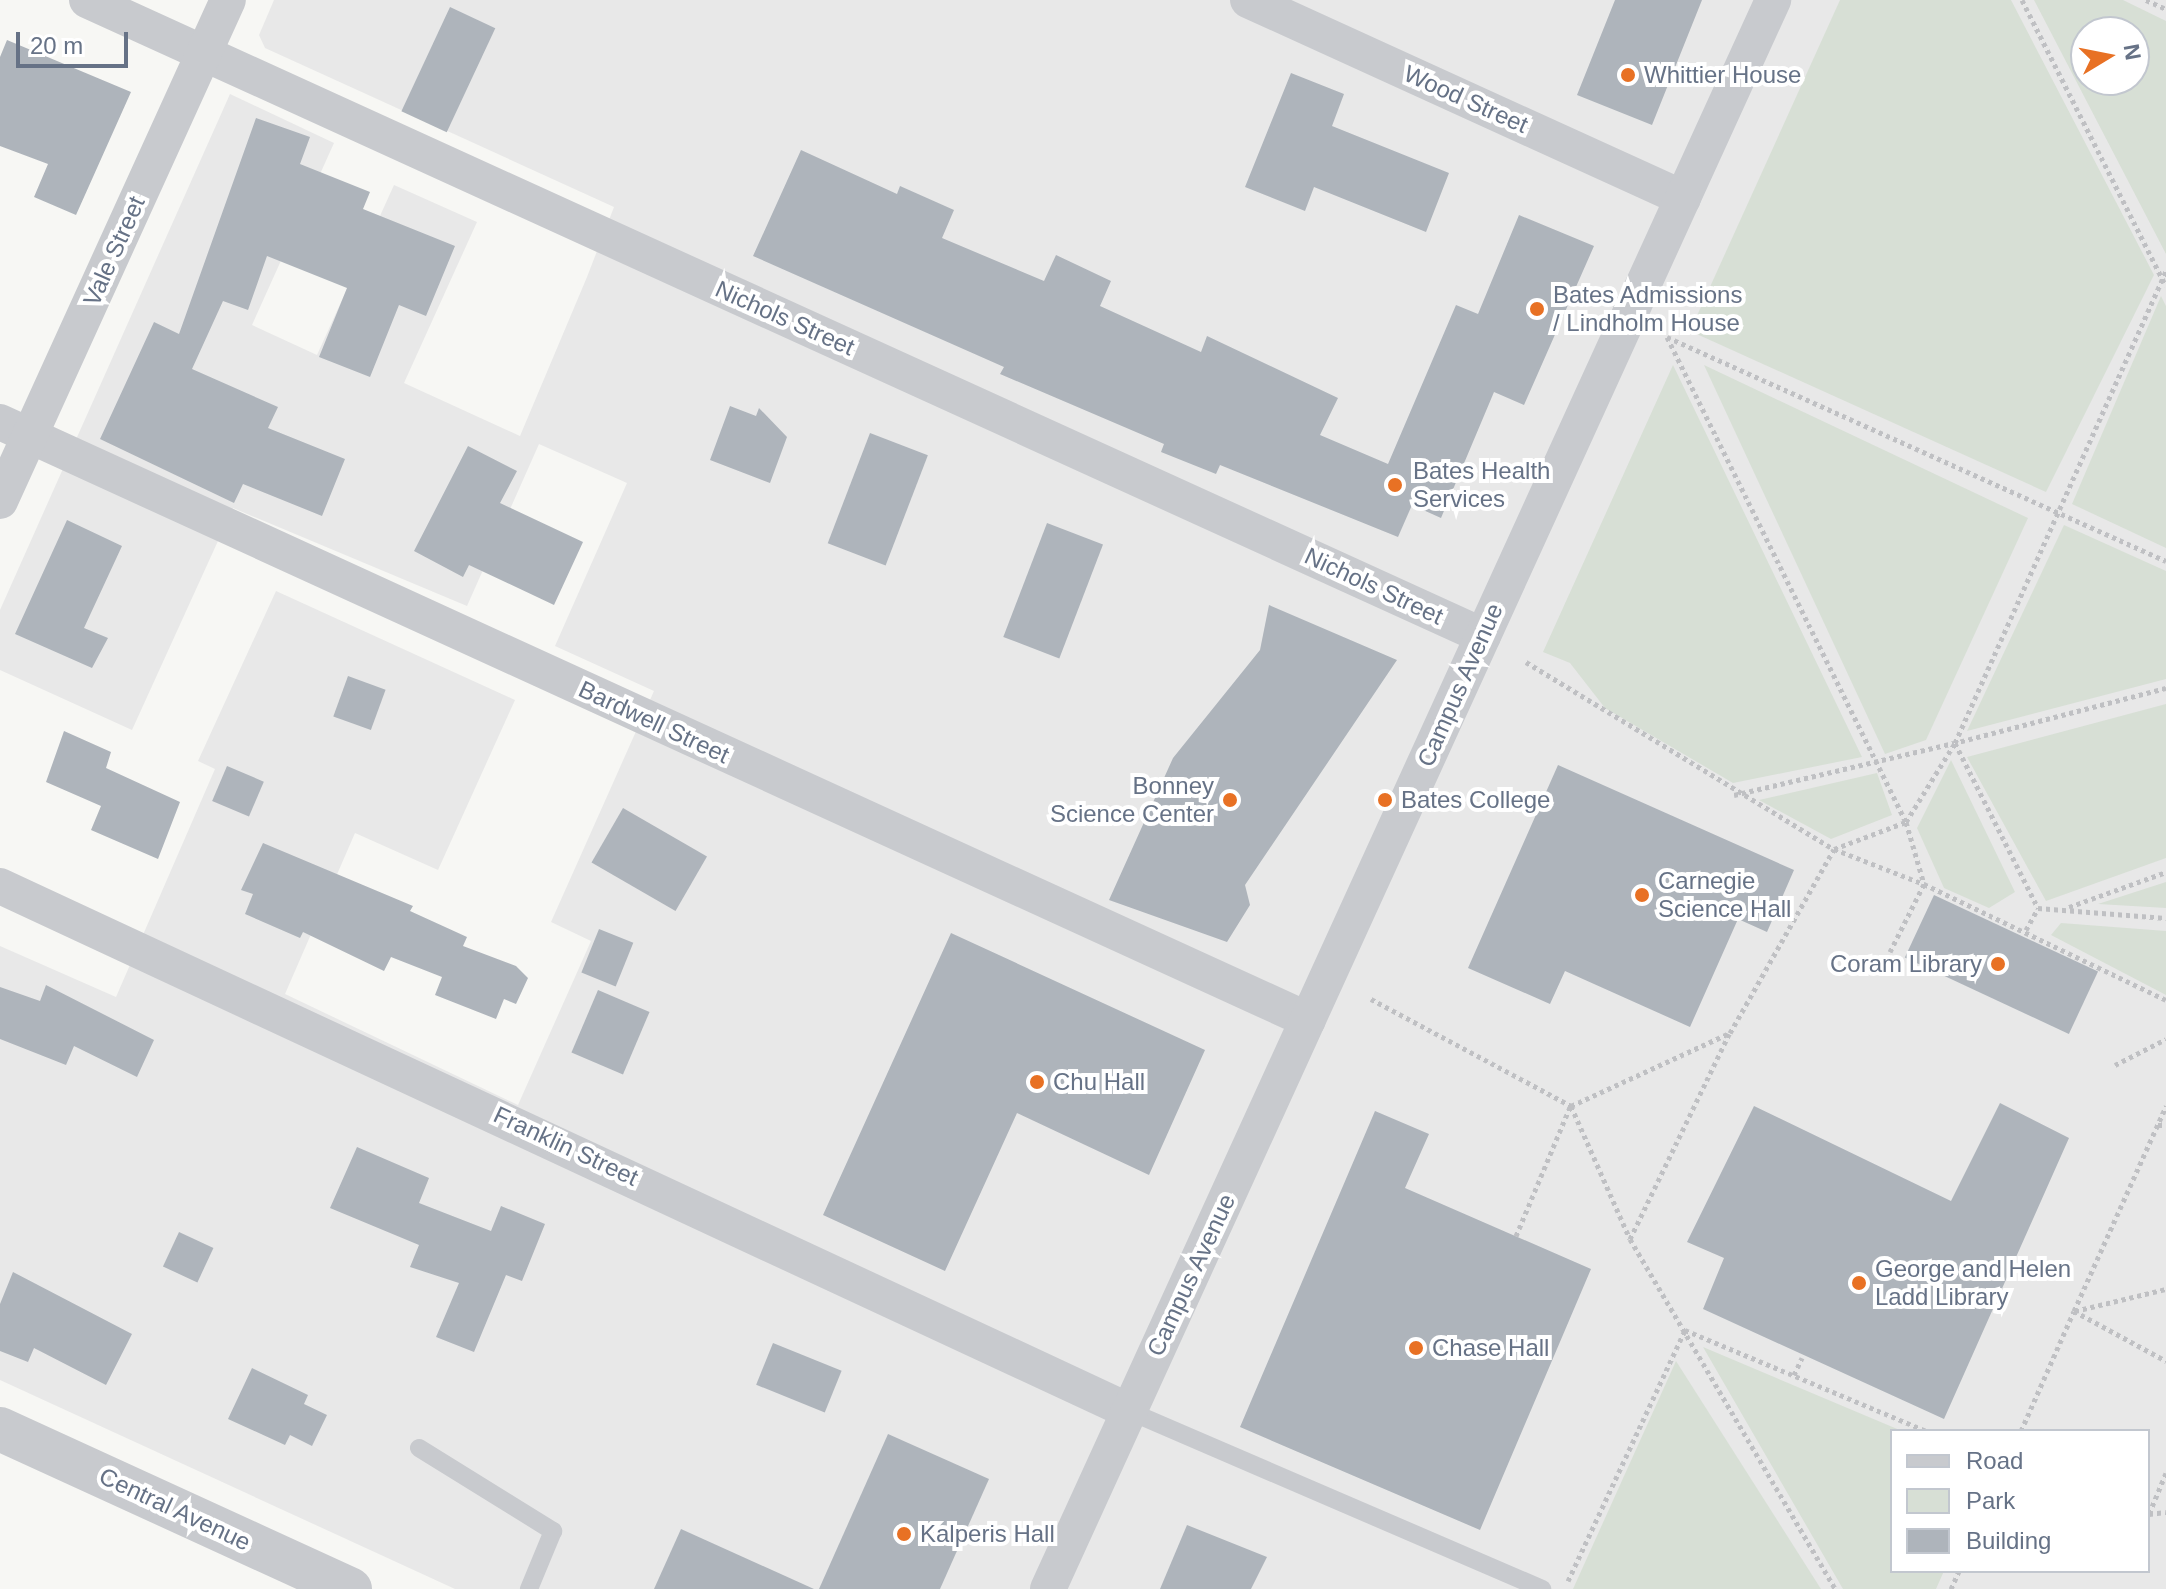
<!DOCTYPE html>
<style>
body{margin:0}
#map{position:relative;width:2166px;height:1589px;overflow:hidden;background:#f7f7f4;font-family:Helvetica,sans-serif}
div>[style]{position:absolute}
.built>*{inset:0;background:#e8e8e8}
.green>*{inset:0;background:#d7dfd5}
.building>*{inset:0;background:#aeb4bb;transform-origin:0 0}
.path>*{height:5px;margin-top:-2.5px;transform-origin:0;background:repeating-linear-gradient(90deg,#bfc0c3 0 4px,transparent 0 8px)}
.service>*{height:18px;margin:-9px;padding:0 9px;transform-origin:9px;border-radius:9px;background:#c8cace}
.minor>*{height:36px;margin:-18px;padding:0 18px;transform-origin:18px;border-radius:18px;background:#c8cace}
.tertiary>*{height:44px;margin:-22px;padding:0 22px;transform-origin:22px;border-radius:22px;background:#c8cace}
.dots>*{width:22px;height:22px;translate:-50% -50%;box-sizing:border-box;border:4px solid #fff;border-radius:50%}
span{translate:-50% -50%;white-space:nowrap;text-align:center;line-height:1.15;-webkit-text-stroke:8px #fff;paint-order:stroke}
.poi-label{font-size:24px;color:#667286}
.left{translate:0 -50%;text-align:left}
.right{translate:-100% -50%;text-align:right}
.street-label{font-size:24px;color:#667286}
.legend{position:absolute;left:1890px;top:1429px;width:260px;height:144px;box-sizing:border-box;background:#fff;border:2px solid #c2c7cf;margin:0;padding:10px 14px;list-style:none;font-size:24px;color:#667286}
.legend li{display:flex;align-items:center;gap:16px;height:40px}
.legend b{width:40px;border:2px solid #c2c7cf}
.north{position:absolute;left:2070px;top:16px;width:80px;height:80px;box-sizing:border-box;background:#fff;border:2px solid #c2c7cf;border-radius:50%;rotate:80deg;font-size:22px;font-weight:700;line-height:32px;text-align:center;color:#667286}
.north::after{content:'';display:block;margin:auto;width:28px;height:36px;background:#e87124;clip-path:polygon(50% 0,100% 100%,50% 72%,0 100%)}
.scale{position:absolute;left:16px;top:32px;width:112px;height:36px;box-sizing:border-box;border:4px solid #667286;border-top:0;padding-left:10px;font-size:24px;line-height:28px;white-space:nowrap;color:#667286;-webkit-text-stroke:6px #fff;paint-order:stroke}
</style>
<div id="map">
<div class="built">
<i style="clip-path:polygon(evenodd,274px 0,2166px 0,2166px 1589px,455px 1589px,0 1380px,0 946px,116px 997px,215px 769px,198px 761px,276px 591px,515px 700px,438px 870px,355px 833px,285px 994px,518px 1105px,591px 941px,551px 922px,654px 691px,555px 646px,627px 483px,539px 444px,467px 606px,233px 508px,132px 730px,0 670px,0 610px,230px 94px,334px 143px,252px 325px,317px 355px,394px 185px,477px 222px,404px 383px,520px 436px,587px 277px,614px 207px,265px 48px,259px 35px,274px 0,2086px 32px,2134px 32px,2134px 80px,2086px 80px,2086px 32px,274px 0,1892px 1431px,2148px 1431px,2148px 1571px,1892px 1571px,1892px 1431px)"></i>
</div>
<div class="green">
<i style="clip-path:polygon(1840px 0,2011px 0,2154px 275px,2046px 492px,1690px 331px)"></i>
<i style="clip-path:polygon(evenodd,2034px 0,2123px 0,2166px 21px,2166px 254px,2034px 0,2086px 32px,2134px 32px,2134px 80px,2086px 80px,2086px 32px)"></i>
<i style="clip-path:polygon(2161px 296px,2166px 306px,2166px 548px,2072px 504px)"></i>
<i style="clip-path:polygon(1673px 365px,1862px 757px,1733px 783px,1605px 708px,1570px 663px,1543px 652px)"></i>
<i style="clip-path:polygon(1704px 365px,2028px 518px,1926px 740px,1885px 754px)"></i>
<i style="clip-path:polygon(2064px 525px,2166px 571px,2166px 679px,1967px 731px)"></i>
<i style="clip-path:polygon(2166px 704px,2166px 858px,2046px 901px,1967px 757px)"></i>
<i style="clip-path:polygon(1951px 760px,2015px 892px,1989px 908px,1944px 888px,1917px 828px)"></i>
<i style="clip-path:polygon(1877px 773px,1892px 815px,1831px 839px,1759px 800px)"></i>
<i style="clip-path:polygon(2166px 882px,2166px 908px,2098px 904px)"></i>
<i style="clip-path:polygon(2061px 923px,2166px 931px,2166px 995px,2051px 935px)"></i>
<i style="clip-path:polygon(1703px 1347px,1902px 1431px,1892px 1431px,1892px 1571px,1944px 1571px,1936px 1589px,1843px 1589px)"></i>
<i style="clip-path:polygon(1676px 1361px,1821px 1589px,1573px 1589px)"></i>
</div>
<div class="building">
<i style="clip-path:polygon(1615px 0,1702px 0,1652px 125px,1577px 95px)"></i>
<i style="left:450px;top:7px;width:50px;height:115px;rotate:25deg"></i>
<i style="clip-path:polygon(7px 40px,131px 92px,76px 215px,34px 197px,48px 164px,0 146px,0 57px)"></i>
<i style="clip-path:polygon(1291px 73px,1344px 94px,1332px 126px,1449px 173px,1426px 232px,1314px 187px,1305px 211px,1245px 187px)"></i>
<i style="clip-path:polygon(256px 118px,310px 137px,300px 164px,370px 192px,363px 209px,455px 246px,426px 316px,399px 305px,370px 377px,319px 357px,347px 288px,267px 256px,248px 310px,223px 301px,192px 369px,278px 407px,268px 428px,345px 459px,322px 516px,243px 484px,234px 503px,100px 439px,154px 322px,179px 334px)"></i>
<i style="clip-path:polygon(801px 150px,897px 194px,900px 186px,954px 210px,942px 238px,1044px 281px,1056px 255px,1111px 281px,1100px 306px,1201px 352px,1207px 336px,1338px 398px,1320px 435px,1388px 464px,1456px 305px,1478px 314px,1519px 215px,1594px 246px,1524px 405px,1494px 392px,1441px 518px,1412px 505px,1398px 537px,1220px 465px,1216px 474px,1161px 452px,1164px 444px,1000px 374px,1004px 367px,753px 256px)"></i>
<i style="clip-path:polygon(730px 406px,756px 416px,759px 408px,787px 437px,770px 483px,710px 460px)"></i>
<i style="left:870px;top:433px;width:62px;height:118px;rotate:21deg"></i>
<i style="clip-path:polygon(468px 446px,517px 471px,500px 503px,583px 542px,554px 605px,469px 565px,463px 577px,414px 551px)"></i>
<i style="clip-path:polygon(67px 520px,122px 546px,84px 628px,108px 638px,92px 668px,15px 634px)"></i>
<i style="left:1047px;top:523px;width:60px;height:122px;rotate:21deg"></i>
<i style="clip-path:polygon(1269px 605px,1397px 660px,1245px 885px,1250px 905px,1227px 942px,1109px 900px,1173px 758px,1260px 650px)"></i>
<i style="left:348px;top:676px;width:40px;height:43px;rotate:20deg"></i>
<i style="clip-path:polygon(64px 731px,111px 752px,106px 768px,180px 802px,158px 859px,91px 830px,101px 806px,46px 782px)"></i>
<i style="clip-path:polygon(1558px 765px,1794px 870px,1767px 932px,1738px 919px,1690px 1027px,1565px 971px,1550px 1004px,1468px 968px)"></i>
<i style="left:227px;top:766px;width:40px;height:38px;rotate:23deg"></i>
<i style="left:623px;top:808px;width:97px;height:63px;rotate:30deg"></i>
<i style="clip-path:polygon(263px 843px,413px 906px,410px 911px,467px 937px,463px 946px,516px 966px,528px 978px,516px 1004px,504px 999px,496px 1019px,435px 995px,442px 977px,391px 957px,384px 971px,303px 932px,300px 938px,245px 914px,253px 894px,241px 890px)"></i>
<i style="left:1934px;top:895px;width:181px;height:69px;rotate:25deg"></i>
<i style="left:599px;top:929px;width:37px;height:47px;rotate:22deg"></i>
<i style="clip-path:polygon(951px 933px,1205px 1050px,1149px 1175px,1017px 1113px,945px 1271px,823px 1215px)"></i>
<i style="clip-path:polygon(46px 985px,154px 1040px,137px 1077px,74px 1046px,66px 1065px,0 1039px,0 987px,40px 1001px)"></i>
<i style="left:598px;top:990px;width:56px;height:68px;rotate:23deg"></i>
<i style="clip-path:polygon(2000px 1103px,2069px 1138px,1944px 1419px,1703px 1309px,1724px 1258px,1687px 1242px,1754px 1106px,1951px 1201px)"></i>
<i style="clip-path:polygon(1375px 1111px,1429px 1134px,1405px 1188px,1591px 1269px,1480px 1530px,1240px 1427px)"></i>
<i style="clip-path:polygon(357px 1147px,429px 1178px,419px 1203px,491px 1231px,501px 1206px,545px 1224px,522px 1281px,506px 1275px,474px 1352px,436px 1337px,459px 1283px,410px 1267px,419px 1245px,330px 1208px)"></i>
<i style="left:179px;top:1232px;width:38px;height:38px;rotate:25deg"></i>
<i style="clip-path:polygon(13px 1272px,132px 1334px,106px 1385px,34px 1348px,28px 1362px,0 1351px,0 1304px)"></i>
<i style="left:773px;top:1343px;width:74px;height:45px;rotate:22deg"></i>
<i style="clip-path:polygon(252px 1368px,308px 1395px,304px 1404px,327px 1415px,312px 1446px,290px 1435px,285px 1445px,228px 1419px)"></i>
<i style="clip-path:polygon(888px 1434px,989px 1479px,940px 1589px,819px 1589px)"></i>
<i style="clip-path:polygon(1187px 1525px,1267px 1557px,1251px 1589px,1160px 1589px)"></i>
<i style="clip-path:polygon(681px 1529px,814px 1589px,654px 1589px)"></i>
</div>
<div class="path">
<i style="left:2022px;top:0;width:320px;rotate:63.3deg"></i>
<i style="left:2146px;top:0;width:22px;rotate:24deg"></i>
<i style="left:1667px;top:337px;width:541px;rotate:63.77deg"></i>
<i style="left:1906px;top:822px;width:65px;rotate:73.8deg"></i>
<i style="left:1924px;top:884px;width:76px;rotate:116.6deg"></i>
<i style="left:1667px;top:337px;width:547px;rotate:24.18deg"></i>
<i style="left:1526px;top:662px;width:360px;rotate:31.3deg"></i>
<i style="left:1834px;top:849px;width:77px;rotate:-20.6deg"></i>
<i style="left:1906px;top:822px;width:93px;rotate:-58.2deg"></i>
<i style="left:1955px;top:743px;width:517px;rotate:-65.91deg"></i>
<i style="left:2166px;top:688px;width:218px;rotate:165.4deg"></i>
<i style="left:1955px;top:743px;width:185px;rotate:63.3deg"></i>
<i style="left:2038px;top:908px;width:128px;rotate:4.5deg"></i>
<i style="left:1734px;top:795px;width:226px;rotate:-13.3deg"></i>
<i style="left:2069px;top:907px;width:103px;rotate:-19.8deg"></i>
<i style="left:2026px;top:930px;width:25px;rotate:-61deg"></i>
<i style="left:1371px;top:999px;width:227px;rotate:28.1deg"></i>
<i style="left:1571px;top:1106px;width:175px;rotate:-24.7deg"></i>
<i style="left:1730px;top:1033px;width:211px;rotate:-60.5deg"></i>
<i style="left:1834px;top:849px;width:97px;rotate:21.3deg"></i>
<i style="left:1924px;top:884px;width:268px;rotate:25.6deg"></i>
<i style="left:2115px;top:1065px;width:57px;rotate:-27deg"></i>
<i style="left:1571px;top:1106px;width:145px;rotate:66.1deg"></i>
<i style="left:1630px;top:1239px;width:406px;rotate:59.6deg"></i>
<i style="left:2158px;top:1125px;width:8px"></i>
<i style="left:1516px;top:1236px;width:140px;rotate:-67.3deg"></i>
<i style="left:1630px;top:1239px;width:228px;rotate:-64.2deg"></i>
<i style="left:2074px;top:1311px;width:225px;rotate:-65.8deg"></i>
<i style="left:2075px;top:1311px;width:94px;rotate:-13.6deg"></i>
<i style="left:1794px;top:1375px;width:19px;rotate:-65deg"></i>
<i style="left:2021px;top:1431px;width:131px;rotate:-66.2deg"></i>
<i style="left:2074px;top:1311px;width:105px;rotate:28.5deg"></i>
<i style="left:2166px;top:1473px;width:44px;rotate:112.5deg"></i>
<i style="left:2149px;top:1514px;width:17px;rotate:-7deg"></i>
<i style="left:1568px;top:1581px;width:277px;rotate:-65deg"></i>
<i style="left:1685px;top:1330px;width:261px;rotate:22.7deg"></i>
<i style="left:1951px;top:1589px;width:20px;rotate:-66deg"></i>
</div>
<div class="service">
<i style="left:1129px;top:1411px;width:450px;rotate:23.3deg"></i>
<i style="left:419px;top:1448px;width:158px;rotate:31.8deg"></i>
<i style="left:553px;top:1531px;width:63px;rotate:112.5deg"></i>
</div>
<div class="minor">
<i style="left:87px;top:0;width:1534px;rotate:24.49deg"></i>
<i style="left:1248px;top:0;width:478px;rotate:24.5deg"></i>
<i style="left:0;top:422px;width:1438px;rotate:24.57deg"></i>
<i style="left:0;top:501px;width:550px;rotate:-65.53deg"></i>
<i style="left:0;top:886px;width:1245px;rotate:24.94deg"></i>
<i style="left:1048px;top:1589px;width:1747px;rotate:-65.47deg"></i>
</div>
<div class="tertiary">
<i style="left:0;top:1429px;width:385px;rotate:24.6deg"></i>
</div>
<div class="dots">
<i style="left:1628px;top:75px;background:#e87124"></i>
<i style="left:1537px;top:309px;background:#e87124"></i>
<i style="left:1395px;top:485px;background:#e87124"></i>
<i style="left:1230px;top:800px;background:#e87124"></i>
<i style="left:1385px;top:800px;background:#e87124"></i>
<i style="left:1642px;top:895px;background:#e87124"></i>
<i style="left:1998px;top:964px;background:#e87124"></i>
<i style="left:1037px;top:1082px;background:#e87124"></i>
<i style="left:1859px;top:1283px;background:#e87124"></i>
<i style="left:1416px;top:1348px;background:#e87124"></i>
<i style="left:904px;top:1534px;background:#e87124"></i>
</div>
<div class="poi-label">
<span class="left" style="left:1644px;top:75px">Whittier House</span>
<span class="left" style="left:1553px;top:309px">Bates Admissions<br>/ Lindholm House</span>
<span class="left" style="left:1413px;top:485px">Bates Health<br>Services</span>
<span class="right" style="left:1214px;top:800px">Bonney<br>Science Center</span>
<span class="left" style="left:1401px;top:800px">Bates College</span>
<span class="left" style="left:1658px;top:895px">Carnegie<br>Science Hall</span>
<span class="right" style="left:1982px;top:964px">Coram Library</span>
<span class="left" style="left:1053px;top:1082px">Chu Hall</span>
<span class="left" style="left:1875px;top:1283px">George and Helen<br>Ladd Library</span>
<span class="left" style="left:1432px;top:1348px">Chase Hall</span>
<span class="left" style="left:920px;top:1534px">Kalperis Hall</span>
</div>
<div class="street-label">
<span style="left:1466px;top:99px;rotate:24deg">Wood Street</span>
<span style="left:114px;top:251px;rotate:-66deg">Vale Street</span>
<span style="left:785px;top:318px;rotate:24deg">Nichols Street</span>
<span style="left:1374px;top:586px;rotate:25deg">Nichols Street</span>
<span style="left:1460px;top:685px;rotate:-66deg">Campus Avenue</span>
<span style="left:654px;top:722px;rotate:25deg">Bardwell Street</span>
<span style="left:566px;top:1146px;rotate:25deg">Franklin Street</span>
<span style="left:1191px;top:1275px;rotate:-65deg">Campus Avenue</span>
<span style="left:175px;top:1509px;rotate:25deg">Central Avenue</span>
</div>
<ul class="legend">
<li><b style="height:10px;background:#c8cace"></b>Road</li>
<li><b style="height:22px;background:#d7dfd5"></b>Park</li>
<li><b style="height:22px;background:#aeb4bb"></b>Building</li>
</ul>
<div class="north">N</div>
<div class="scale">20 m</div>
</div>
